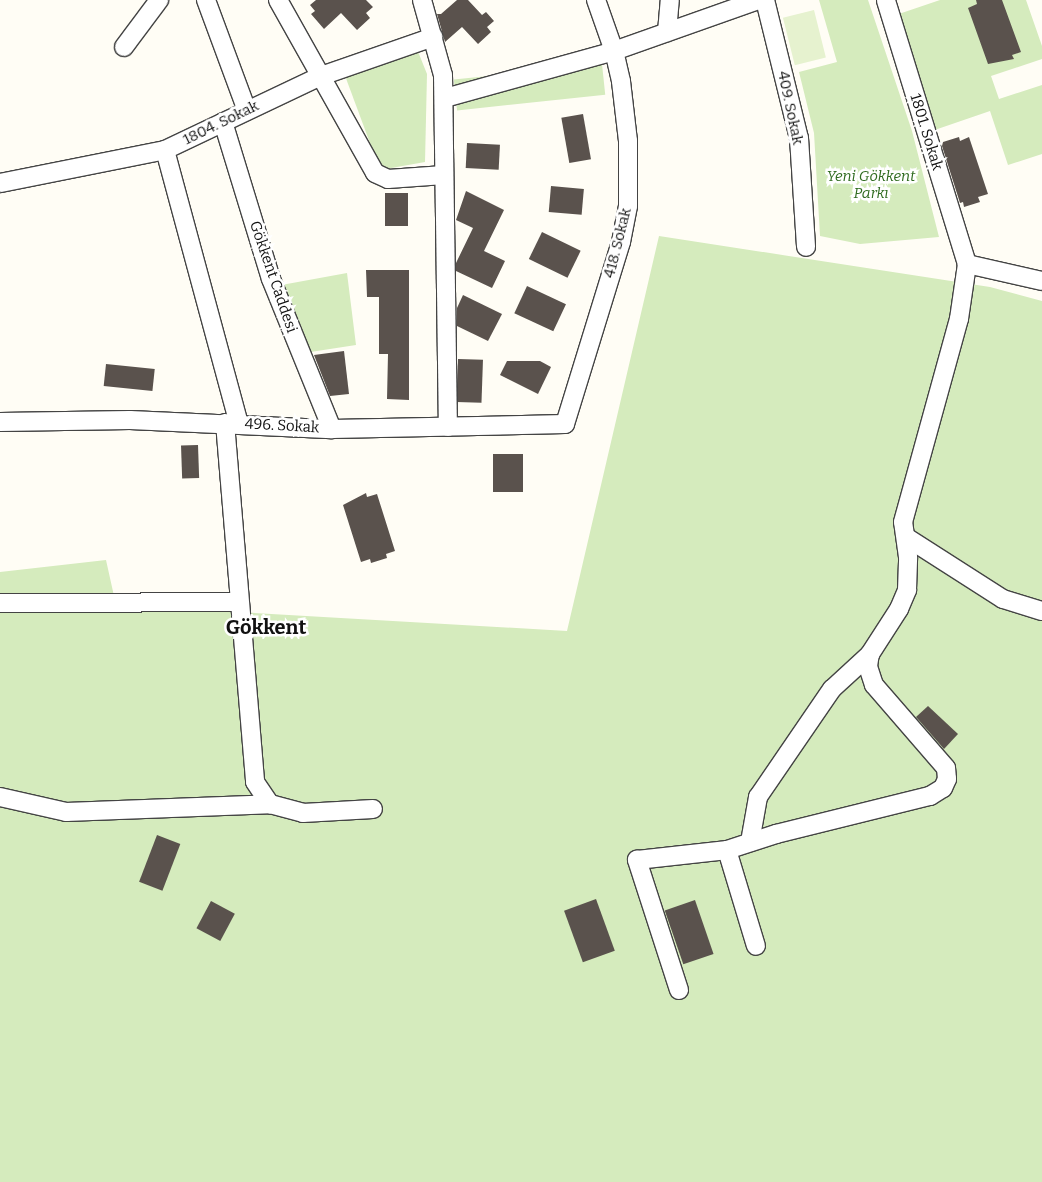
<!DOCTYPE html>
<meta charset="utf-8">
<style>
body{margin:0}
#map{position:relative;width:1042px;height:1182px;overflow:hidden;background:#fffdf5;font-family:Bitter,serif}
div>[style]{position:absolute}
.green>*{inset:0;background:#d5ebbd;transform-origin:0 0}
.pitch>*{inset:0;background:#e6f2cf;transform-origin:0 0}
.building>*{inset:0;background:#5a524d;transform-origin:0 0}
.roads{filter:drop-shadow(1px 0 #444) drop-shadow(-1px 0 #444) drop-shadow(0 1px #444) drop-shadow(0 -1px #444)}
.minor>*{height:18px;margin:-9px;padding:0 9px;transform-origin:9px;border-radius:9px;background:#fff}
span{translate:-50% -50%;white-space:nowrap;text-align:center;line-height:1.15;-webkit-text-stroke:5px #fff;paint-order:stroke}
.street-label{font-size:15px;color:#111}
.park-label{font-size:15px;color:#2f6b1f;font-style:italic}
.district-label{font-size:20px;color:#111;font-weight:700}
</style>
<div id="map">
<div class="green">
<i style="clip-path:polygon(819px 0,868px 0,912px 131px,939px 237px,860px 244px,820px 236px,814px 133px,799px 72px,837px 62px)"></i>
<i style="clip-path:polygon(940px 0,1026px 0,1042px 46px,1042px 59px,991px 76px,999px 99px,1042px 85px,1042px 154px,1008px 165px,990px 111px,923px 134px,884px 19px)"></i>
<i style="clip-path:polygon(417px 49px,427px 74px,425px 162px,380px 170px,344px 73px)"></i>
<i style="left:602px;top:64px;width:31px;height:149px;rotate:84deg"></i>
<i style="clip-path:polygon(659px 236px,990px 287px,1042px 301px,1042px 1182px,0 1182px,0 572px,106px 560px,116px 605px,567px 631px)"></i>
<i style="clip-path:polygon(347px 273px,356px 345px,291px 355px,265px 288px)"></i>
</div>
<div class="pitch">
<i style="left:814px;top:10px;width:49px;height:32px;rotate:76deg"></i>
</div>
<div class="building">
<i style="clip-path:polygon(316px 0,366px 0,373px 7px,366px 13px,370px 18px,357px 30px,341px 13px,324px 29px,311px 14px,315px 11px,310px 5px)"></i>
<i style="clip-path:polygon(457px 0,468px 0,482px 15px,486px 12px,494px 21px,487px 27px,491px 32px,478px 44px,462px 27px,445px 42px,437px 14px,441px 14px)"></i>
<i style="clip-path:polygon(976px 0,1002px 0,1021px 52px,1012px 55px,1014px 59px,988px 64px,968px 8px,977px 4px)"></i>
<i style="left:583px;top:114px;width:46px;height:22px;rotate:80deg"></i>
<i style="clip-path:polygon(959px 137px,960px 141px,969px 137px,988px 194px,978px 197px,980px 202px,964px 207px,963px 202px,960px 203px,942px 146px,943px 142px)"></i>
<i style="left:467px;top:143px;width:33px;height:25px;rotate:3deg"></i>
<i style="left:551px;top:186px;width:33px;height:26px;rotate:5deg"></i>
<i style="clip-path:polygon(466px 191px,504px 210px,484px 251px,505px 261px,492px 288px,456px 271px,456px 263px,473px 228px,456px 220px)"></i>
<i style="left:385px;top:193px;width:23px;height:33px"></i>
<i style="left:542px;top:232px;width:43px;height:30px;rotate:26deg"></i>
<i style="clip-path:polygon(366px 270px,409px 270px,409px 400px,387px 399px,388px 354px,379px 354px,379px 297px,367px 297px)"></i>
<i style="left:527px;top:286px;width:43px;height:30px;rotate:25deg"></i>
<i style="clip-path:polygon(463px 295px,502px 314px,488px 341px,457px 326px,457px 308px)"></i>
<i style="clip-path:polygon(344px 351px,349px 394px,330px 396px,314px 355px)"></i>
<i style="left:458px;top:359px;width:25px;height:43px;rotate:2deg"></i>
<i style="clip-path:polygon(507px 361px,540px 361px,551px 367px,538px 394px,500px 375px)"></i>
<i style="left:106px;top:364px;width:49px;height:22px;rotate:6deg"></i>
<i style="left:198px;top:445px;width:33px;height:17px;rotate:88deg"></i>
<i style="left:493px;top:454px;width:30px;height:38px"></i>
<i style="clip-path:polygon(366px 493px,367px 497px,377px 494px,395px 551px,386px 554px,387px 558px,371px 563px,370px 559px,361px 562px,343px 505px)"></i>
<i style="clip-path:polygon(928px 706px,958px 734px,944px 749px,916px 717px)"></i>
<i style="left:157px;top:835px;width:25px;height:50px;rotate:21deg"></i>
<i style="left:596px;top:899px;width:55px;height:34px;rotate:70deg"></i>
<i style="left:695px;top:900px;width:57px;height:32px;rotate:71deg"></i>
<i style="left:211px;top:901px;width:27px;height:31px;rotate:28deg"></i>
</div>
<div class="roads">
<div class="minor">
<i style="left:206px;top:0;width:118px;rotate:69.7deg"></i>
<i style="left:278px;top:0;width:198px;rotate:60.7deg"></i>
<i style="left:375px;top:173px;width:14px;rotate:25deg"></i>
<i style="left:388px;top:179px;width:56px;rotate:-4.1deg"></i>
<i style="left:422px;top:0;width:78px;rotate:74.4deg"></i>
<i style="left:443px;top:75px;width:352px;rotate:89.2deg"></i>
<i style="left:765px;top:0;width:142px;rotate:76.2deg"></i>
<i style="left:799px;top:138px;width:109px;rotate:86.3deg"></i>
<i style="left:667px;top:32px;width:32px;rotate:-85deg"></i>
<i style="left:124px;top:47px;width:59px;rotate:-53.3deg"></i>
<i style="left:445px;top:98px;width:175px;rotate:-15.5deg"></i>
<i style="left:614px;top:51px;width:153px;rotate:-19.5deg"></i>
<i style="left:223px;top:122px;width:164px;rotate:73deg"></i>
<i style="left:271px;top:279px;width:162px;rotate:67.9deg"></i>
<i style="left:165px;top:150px;width:284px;rotate:74.9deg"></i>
<i style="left:0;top:183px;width:168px;rotate:-11.3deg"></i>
<i style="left:165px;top:150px;width:173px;rotate:-25.4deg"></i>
<i style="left:321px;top:76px;width:119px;rotate:-19.2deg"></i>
<i style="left:967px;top:264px;width:77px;rotate:12.8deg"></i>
<i style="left:0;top:422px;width:130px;rotate:-0.9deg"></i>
<i style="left:130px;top:420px;width:202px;rotate:2.6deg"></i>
<i style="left:332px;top:429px;width:233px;rotate:-1.2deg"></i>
<i style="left:565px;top:424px;width:190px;rotate:-72.9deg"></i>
<i style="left:621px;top:242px;width:37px;rotate:-79deg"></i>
<i style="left:628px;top:206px;width:65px;rotate:-90deg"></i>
<i style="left:628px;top:141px;width:60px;rotate:-96.7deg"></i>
<i style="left:621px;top:81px;width:31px;rotate:-103deg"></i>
<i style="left:614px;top:51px;width:54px;rotate:-109.4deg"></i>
<i style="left:225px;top:423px;width:360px;rotate:85.2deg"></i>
<i style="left:255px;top:782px;width:27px;rotate:56deg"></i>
<i style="left:270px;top:804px;width:34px;rotate:15deg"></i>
<i style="left:303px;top:813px;width:70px;rotate:-3.3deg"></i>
<i style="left:906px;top:537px;width:115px;rotate:32.6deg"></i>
<i style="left:1003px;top:599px;width:41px;rotate:17.1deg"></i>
<i style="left:0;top:603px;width:238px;rotate:-0.2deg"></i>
<i style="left:0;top:797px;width:68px;rotate:12.8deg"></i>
<i style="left:66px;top:812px;width:204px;rotate:-2.2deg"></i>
<i style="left:750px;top:842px;width:46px;rotate:-79.9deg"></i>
<i style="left:758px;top:797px;width:131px;rotate:-55.6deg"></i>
<i style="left:832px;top:689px;width:52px;rotate:-42.6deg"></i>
<i style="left:727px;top:850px;width:100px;rotate:73.2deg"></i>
<i style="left:679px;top:990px;width:137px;rotate:-107.9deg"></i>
<i style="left:637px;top:860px;width:91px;rotate:-6.3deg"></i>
<i style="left:727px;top:850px;width:52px;rotate:-18.1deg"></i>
<i style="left:776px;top:834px;width:159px;rotate:-13.9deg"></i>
<i style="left:930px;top:796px;width:15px;rotate:-32deg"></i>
<i style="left:943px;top:788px;width:10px;rotate:-66deg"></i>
<i style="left:947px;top:779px;width:11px;rotate:-95deg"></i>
<i style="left:946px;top:768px;width:110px;rotate:-130.9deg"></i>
<i style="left:874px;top:685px;width:20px;rotate:-108deg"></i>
<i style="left:868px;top:666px;width:12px;rotate:-81deg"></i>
<i style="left:870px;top:654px;width:54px;rotate:-57.2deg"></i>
<i style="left:899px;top:609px;width:21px;rotate:-67deg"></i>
<i style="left:907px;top:590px;width:33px;rotate:-88deg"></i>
<i style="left:908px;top:557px;width:35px;rotate:-98deg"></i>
<i style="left:903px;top:522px;width:211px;rotate:-74.6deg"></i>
<i style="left:959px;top:319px;width:56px;rotate:-81.7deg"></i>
<i style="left:967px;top:264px;width:276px;rotate:-107.1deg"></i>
</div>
</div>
<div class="street-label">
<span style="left:790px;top:108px;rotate:78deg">409. Sokak</span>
<span style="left:221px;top:123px;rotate:-26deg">1804. Sokak</span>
<span style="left:926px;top:132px;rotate:73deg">1801. Sokak</span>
<span style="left:618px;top:243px;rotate:-76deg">418. Sokak</span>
<span style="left:273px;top:277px;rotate:71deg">Gökkent Caddesi</span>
<span style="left:282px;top:426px;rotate:3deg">496. Sokak</span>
</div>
<div class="park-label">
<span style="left:871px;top:185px">Yeni Gökkent<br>Parkı</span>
</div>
<div class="district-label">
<span style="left:266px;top:627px">Gökkent</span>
</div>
</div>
